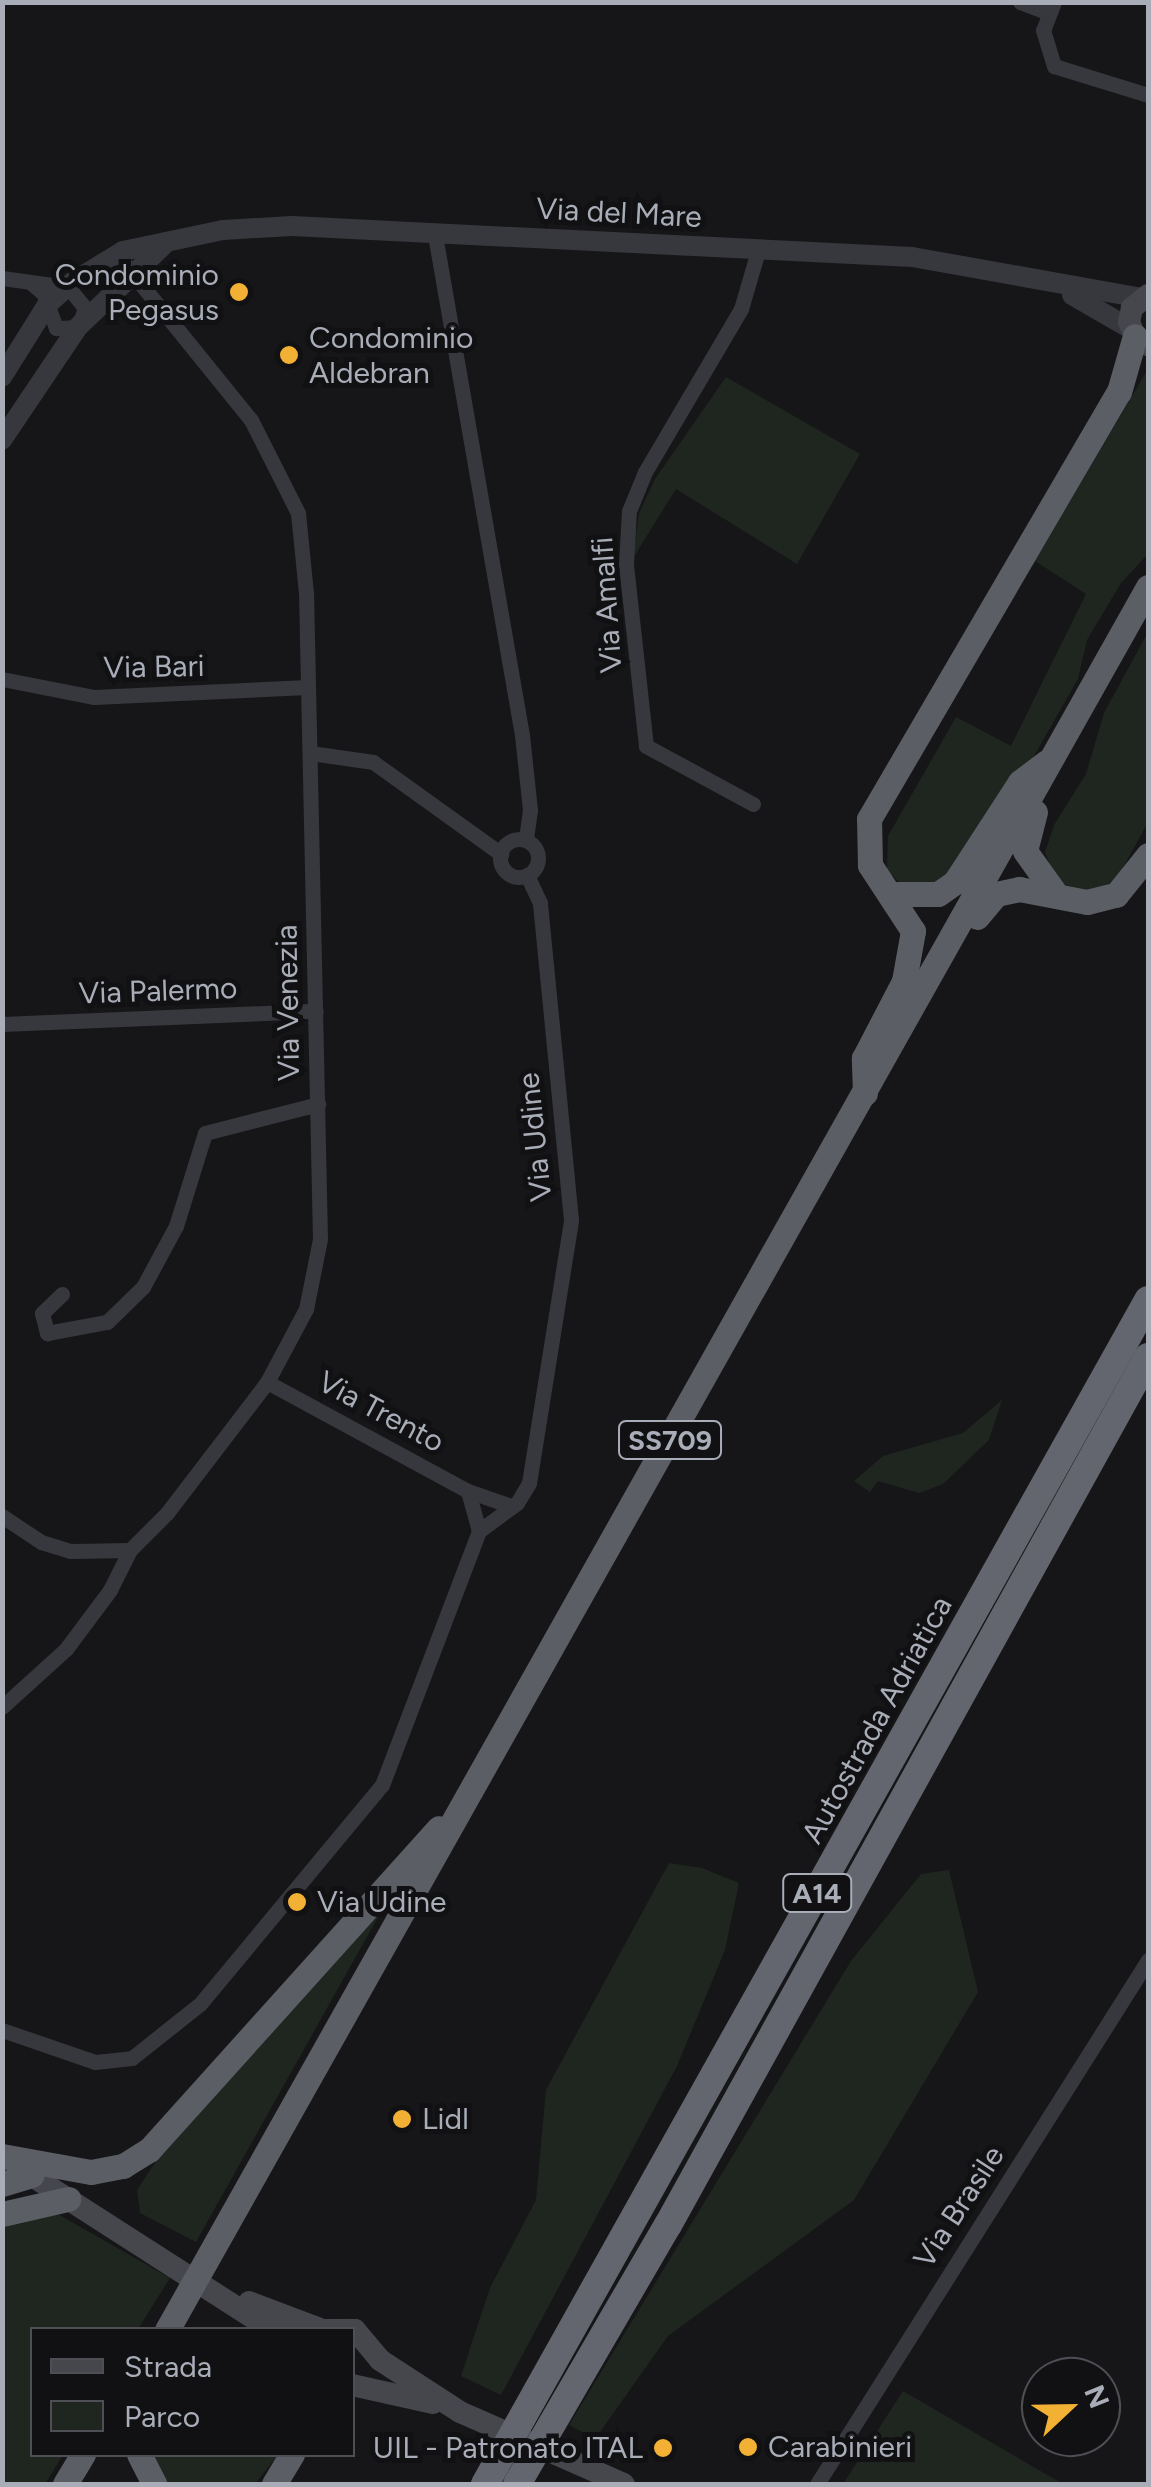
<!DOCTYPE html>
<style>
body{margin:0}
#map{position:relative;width:1151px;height:2487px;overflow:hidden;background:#161618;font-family:Figtree,sans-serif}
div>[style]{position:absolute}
.green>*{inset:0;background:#1e261f}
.minor>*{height:15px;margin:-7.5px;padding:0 7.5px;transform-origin:7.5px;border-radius:7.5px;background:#37383d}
.minor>.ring{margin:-7.5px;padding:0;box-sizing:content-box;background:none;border:15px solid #37383d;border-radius:50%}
.tertiary>*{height:20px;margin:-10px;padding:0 10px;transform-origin:10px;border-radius:10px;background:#37383d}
.secondary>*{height:22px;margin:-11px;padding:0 11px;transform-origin:11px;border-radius:11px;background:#45474d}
.trunk>*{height:25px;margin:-12.5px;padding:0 12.5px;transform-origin:12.5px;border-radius:12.5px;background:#5b5e65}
.motorway>*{height:28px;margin:-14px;padding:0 14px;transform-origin:14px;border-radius:14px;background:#63666e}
.dots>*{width:28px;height:28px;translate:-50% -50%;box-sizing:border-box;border:5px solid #111113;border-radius:50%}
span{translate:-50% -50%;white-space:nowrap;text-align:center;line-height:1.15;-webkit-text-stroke:10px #111113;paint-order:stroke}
.shield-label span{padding:2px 8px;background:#111113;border:2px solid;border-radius:8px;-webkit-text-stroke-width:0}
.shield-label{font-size:28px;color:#a8adb8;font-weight:700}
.street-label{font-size:30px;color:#a8adb8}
.poi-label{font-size:30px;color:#a8adb8}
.right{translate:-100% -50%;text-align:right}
.left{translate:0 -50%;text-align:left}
.frame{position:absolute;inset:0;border:5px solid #a8adb8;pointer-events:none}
.legend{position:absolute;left:30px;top:2327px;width:325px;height:130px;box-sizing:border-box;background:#111113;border:2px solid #4d4f55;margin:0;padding:12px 18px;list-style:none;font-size:30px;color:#a8adb8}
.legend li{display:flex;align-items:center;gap:20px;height:50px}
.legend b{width:50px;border:2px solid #4d4f55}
.north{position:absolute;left:1021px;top:2357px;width:100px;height:100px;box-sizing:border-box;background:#111113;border:2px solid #4d4f55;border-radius:50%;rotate:68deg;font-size:28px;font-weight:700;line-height:40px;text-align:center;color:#a8adb8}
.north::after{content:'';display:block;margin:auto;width:35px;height:45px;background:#f2b134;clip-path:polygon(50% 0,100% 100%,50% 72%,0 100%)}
</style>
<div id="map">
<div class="green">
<i style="clip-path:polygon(1148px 369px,1148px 554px,1121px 583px,1087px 640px,1078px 679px,1030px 763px,947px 882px,900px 883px,887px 870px,888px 836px,956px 717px,1011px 746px,1086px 594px,1035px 561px)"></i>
<i style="clip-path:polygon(726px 377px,860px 454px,797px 564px,676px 489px,633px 558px,639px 513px,655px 479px)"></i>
<i style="clip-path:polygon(1148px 632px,1148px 822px,1117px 879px,1096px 891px,1073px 891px,1054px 876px,1045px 852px,1054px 825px,1086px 774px,1104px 713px)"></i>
<i style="clip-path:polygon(1002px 1400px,989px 1440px,943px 1484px,919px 1493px,878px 1481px,870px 1492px,854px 1481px,883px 1456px,963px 1433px)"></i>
<i style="clip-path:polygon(669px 1863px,702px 1868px,739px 1883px,725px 1950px,677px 2066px,501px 2395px,461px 2376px,490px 2288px,536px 2200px,546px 2090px)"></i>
<i style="clip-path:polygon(949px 1870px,978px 1992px,854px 2200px,668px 2336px,595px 2439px,569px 2425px,851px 1961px,921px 1874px)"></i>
<i style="clip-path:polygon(382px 1910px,196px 2242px,140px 2213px,137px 2190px,158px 2158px)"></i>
<i style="clip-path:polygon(56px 2213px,170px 2278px,138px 2329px,32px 2330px,32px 2454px,63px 2455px,45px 2484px,3px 2484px,2px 2225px)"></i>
<i style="clip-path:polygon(903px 2391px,1063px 2484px,843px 2484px)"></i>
<i style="clip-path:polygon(150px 2455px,278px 2455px,255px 2484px,168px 2484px)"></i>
</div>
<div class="minor">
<i style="left:1020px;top:2px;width:31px;rotate:21deg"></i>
<i style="left:1054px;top:2px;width:30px;rotate:111deg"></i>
<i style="left:1043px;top:30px;width:38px;rotate:73deg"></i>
<i style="left:1054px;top:66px;width:98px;rotate:17.1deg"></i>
<i style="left:435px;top:235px;width:508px;rotate:80.13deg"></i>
<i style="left:522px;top:735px;width:75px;rotate:83.9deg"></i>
<i style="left:530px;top:810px;width:30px;rotate:98deg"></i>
<i style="left:2px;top:278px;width:67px;rotate:7.8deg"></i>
<i style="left:68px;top:287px;width:27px;rotate:51deg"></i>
<i style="left:85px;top:308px;width:20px;rotate:110deg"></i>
<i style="left:78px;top:327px;width:22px;rotate:177deg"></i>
<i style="left:56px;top:328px;width:37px;rotate:-110deg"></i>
<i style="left:43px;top:293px;width:17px;rotate:-140deg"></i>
<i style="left:2px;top:679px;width:94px;rotate:11.1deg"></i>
<i style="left:94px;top:697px;width:214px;rotate:-2.7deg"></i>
<i style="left:310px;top:753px;width:64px;rotate:8.1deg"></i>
<i style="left:373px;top:762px;width:158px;rotate:35.7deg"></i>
<i style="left:753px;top:804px;width:122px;rotate:-151.5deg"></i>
<i style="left:646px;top:746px;width:183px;rotate:-96.3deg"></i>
<i style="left:626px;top:564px;width:53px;rotate:-86.8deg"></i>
<i style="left:629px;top:511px;width:42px;rotate:-67.7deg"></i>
<i style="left:645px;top:472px;width:189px;rotate:-59.5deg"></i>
<i style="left:741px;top:309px;width:60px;rotate:-73.7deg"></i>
<i class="ring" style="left:500px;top:839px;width:23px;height:23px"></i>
<i style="left:2px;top:1024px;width:314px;rotate:-2.4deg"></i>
<i style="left:62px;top:1294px;width:28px;rotate:136deg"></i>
<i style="left:42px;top:1313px;width:21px;rotate:76deg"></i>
<i style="left:47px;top:1333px;width:61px;rotate:-10.4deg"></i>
<i style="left:107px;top:1322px;width:50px;rotate:-44.2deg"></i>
<i style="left:143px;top:1287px;width:69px;rotate:-61.6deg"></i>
<i style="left:176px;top:1226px;width:97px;rotate:-72.7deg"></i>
<i style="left:205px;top:1133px;width:117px;rotate:-14.4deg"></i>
<i style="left:267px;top:1382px;width:229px;rotate:28.5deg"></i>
<i style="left:468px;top:1491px;width:46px;rotate:19.2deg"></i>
<i style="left:2px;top:1516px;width:47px;rotate:33.7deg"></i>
<i style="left:41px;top:1542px;width:31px;rotate:17deg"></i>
<i style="left:71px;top:1551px;width:59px;rotate:-1deg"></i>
<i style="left:479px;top:1531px;width:47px;rotate:-36.4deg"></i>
<i style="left:517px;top:1503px;width:23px;rotate:-59deg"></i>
<i style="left:529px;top:1483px;width:266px;rotate:-80.9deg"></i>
<i style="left:571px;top:1220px;width:319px;rotate:-95.6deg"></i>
<i style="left:540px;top:903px;width:31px;rotate:-115deg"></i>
<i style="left:2px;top:1707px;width:86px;rotate:-42.2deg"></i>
<i style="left:66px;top:1649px;width:74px;rotate:-53.3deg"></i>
<i style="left:110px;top:1590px;width:45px;rotate:-63.4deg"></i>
<i style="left:130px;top:1550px;width:52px;rotate:-45deg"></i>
<i style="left:167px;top:1513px;width:165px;rotate:-52.6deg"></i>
<i style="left:267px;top:1382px;width:83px;rotate:-61.9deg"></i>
<i style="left:306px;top:1309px;width:71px;rotate:-78.7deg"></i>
<i style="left:320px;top:1239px;width:646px;rotate:-91.24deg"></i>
<i style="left:306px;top:593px;width:80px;rotate:-95.7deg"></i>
<i style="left:298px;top:513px;width:104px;rotate:-116.8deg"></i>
<i style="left:251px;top:420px;width:203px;rotate:-129deg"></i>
<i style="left:123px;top:262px;width:14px;rotate:-168deg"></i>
<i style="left:2px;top:2030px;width:98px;rotate:19deg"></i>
<i style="left:95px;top:2062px;width:37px;rotate:-6deg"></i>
<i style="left:132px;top:2058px;width:87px;rotate:-38.5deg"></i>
<i style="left:200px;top:2004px;width:285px;rotate:-50.3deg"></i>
<i style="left:382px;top:1785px;width:272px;rotate:-69.1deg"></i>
<i style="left:479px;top:1531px;width:41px;rotate:-105.4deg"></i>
<i style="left:817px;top:2484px;width:620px;rotate:-57.72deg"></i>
</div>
<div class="tertiary">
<i style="left:1072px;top:295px;width:68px;rotate:30deg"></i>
<i style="left:2px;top:377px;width:85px;rotate:-58deg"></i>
<i style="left:47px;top:305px;width:36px;rotate:-42deg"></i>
<i style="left:74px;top:281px;width:57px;rotate:-31.5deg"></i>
<i style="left:123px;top:251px;width:102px;rotate:-11.9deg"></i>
<i style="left:223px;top:230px;width:69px;rotate:-3.3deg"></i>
<i style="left:292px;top:226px;width:621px;rotate:2.86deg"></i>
<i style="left:912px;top:257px;width:234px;rotate:10.1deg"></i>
<i style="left:2px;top:440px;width:136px;rotate:-56.1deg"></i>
<i style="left:78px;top:327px;width:120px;rotate:-43.7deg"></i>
</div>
<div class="secondary">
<i style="left:1148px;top:295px;width:21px;rotate:141deg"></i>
<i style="left:1132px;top:308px;width:14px;rotate:102deg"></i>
<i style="left:1129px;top:322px;width:15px;rotate:67deg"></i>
<i style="left:1135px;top:336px;width:16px;rotate:35deg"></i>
<i style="left:18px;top:2167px;width:302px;rotate:32.7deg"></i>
<i style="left:249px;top:2302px;width:79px;rotate:20.7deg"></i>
<i style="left:327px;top:2330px;width:28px"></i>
<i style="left:355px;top:2330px;width:39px;rotate:50deg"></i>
<i style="left:380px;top:2360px;width:95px;rotate:33deg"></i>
<i style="left:460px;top:2412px;width:179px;rotate:23.7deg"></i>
<i style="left:352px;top:2385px;width:83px;rotate:12.5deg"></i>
</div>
<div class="trunk">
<i style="left:1035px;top:812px;width:40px;rotate:104.4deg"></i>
<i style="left:1025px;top:851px;width:52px;rotate:54.5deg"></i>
<i style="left:892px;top:894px;width:46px"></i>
<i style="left:938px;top:894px;width:21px;rotate:-35deg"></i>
<i style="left:955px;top:882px;width:119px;rotate:-57deg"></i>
<i style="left:1020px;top:782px;width:34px;rotate:-37deg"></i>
<i style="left:977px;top:917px;width:30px;rotate:-50deg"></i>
<i style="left:996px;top:894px;width:24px;rotate:-12deg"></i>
<i style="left:1019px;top:889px;width:69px;rotate:10.8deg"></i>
<i style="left:1087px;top:902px;width:30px;rotate:-14deg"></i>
<i style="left:1116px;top:895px;width:51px;rotate:-51.3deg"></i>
<i style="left:865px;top:1093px;width:35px;rotate:-92deg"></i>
<i style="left:864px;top:1058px;width:87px;rotate:-62.5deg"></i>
<i style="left:904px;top:981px;width:51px;rotate:-79.8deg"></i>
<i style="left:913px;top:931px;width:79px;rotate:-123.1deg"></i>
<i style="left:870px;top:865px;width:46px;rotate:-91.2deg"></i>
<i style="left:869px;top:819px;width:495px;rotate:-59.7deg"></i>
<i style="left:1119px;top:392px;width:58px;rotate:-74.1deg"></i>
<i style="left:2px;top:2156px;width:90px;rotate:10.2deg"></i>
<i style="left:91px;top:2172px;width:33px;rotate:-11deg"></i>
<i style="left:123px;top:2166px;width:31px;rotate:-32deg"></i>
<i style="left:149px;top:2150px;width:433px;rotate:-48deg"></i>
<i style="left:2px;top:2184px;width:31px;rotate:-17deg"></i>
<i style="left:2px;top:2214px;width:68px;rotate:-12.8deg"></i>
<i style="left:167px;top:2330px;width:2000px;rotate:-60.63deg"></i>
<i style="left:139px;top:2454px;width:34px;rotate:63deg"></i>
<i style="left:65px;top:2484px;width:35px;rotate:-59deg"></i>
<i style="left:274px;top:2484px;width:35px;rotate:-59deg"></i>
</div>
<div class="motorway">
<i style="left:485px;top:2484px;width:1357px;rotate:-60.75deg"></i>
<i style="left:517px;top:2484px;width:300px;rotate:-59.8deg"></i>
<i style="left:668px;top:2225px;width:992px;rotate:-61.06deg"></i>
</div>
<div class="dots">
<i style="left:239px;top:292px;background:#f2b134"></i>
<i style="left:289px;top:355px;background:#f2b134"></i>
<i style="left:297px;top:1902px;background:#f2b134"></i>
<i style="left:402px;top:2119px;background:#f2b134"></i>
<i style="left:748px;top:2447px;background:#f2b134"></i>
<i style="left:663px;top:2448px;background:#f2b134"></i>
</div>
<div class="shield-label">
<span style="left:670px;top:1440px">SS709</span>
<span style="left:817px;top:1893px">A14</span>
</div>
<div class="street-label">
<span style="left:619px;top:213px;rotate:3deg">Via del Mare</span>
<span style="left:607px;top:605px;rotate:-94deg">Via Amalfi</span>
<span style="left:154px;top:667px;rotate:-1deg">Via Bari</span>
<span style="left:158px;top:991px;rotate:-2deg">Via Palermo</span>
<span style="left:288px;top:1003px;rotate:-91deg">Via Venezia</span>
<span style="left:535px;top:1137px;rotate:-96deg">Via Udine</span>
<span style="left:381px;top:1412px;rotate:28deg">Via Trento</span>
<span style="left:877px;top:1720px;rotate:-61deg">Autostrada Adriatica</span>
<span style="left:959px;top:2207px;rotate:-57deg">Via Brasile</span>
</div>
<div class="poi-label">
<span class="right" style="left:219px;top:292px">Condominio<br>Pegasus</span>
<span class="left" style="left:309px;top:355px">Condominio<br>Aldebran</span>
<span class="left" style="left:317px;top:1902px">Via Udine</span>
<span class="left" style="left:422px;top:2119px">Lidl</span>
<span class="left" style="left:768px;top:2447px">Carabinieri</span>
<span class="right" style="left:643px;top:2448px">UIL - Patronato ITAL</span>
</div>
<div class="frame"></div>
<ul class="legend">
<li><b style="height:12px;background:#45474d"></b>Strada</li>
<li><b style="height:28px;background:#1e261f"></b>Parco</li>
</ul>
<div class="north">N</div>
</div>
